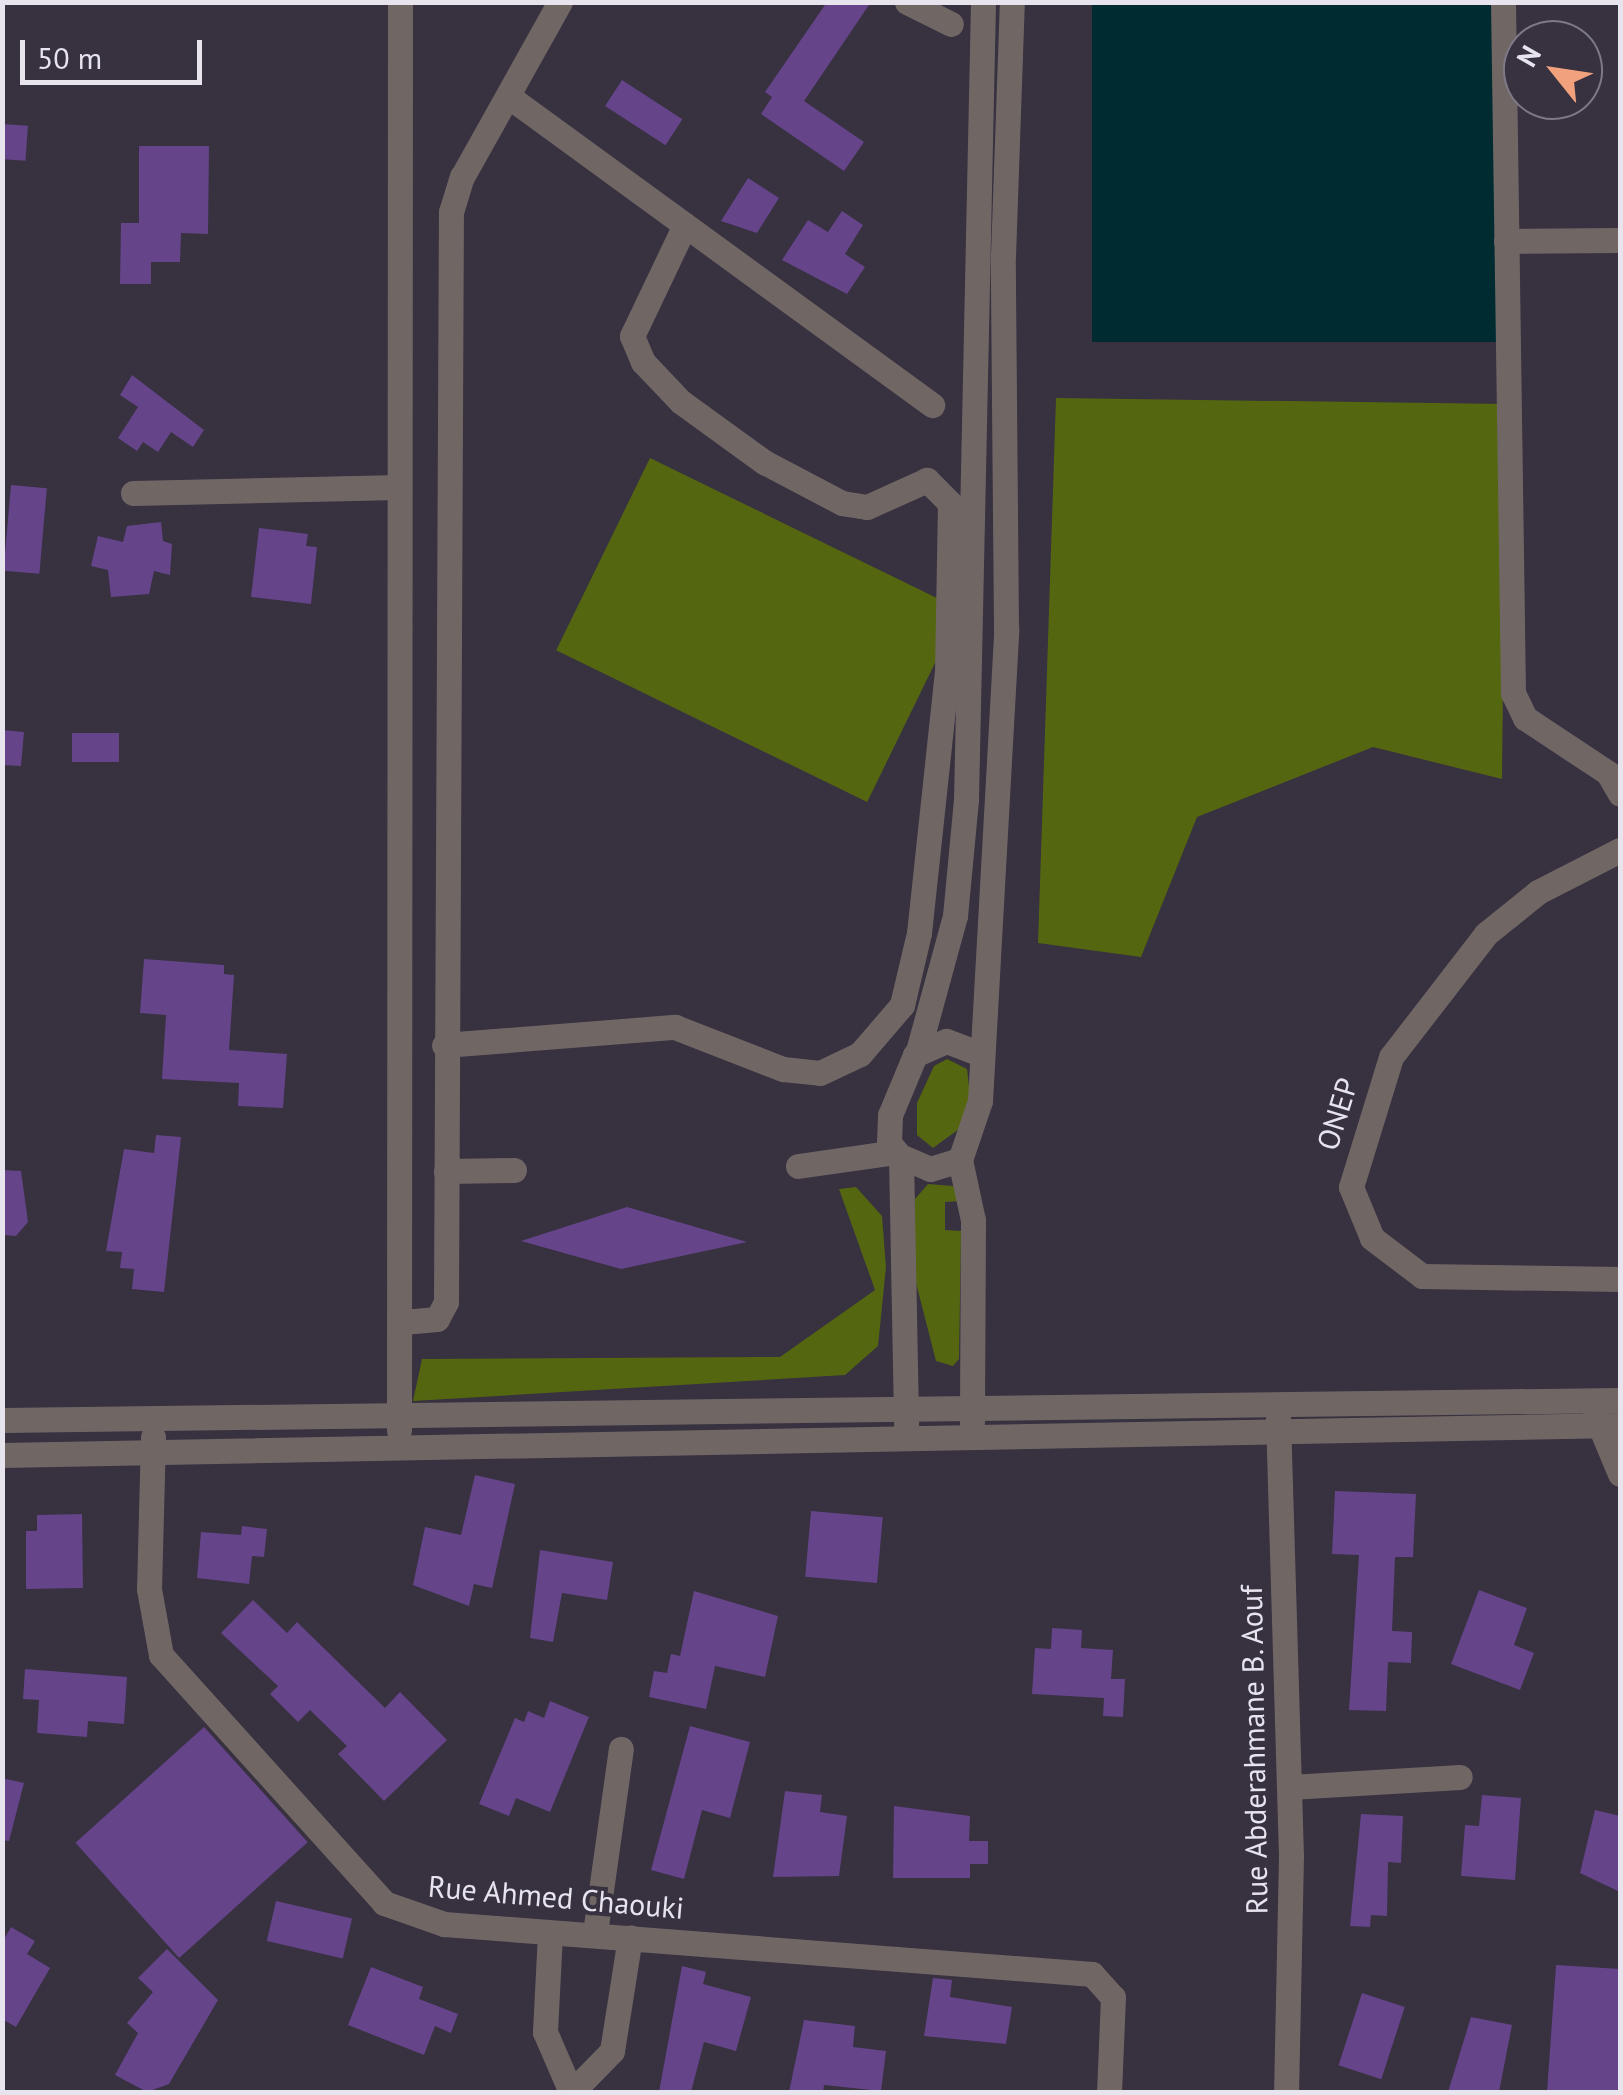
<!DOCTYPE html>
<style>
body{margin:0}
#map{position:relative;width:1623px;height:2095px;overflow:hidden;background:#373140;font-family:"PT Sans",sans-serif}
div>[style]{position:absolute}
.green>*{inset:0;background:#561;transform-origin:0 0}
.water>*{inset:0;background:#002b31;transform-origin:0 0}
.building>*{inset:0;background:#65448a;transform-origin:0 0}
.minor>*{height:25px;margin:-12.5px;padding:0 12.5px;transform-origin:12.5px;border-radius:12.5px;background:#706765}
span{translate:-50% -50%;white-space:nowrap;text-align:center;line-height:1.15;-webkit-text-stroke:8px #373140;paint-order:stroke}
.street-label{font-size:30px;color:#e8e4ee}
.frame{position:absolute;inset:0;border:5px solid #e8e4ee;pointer-events:none}
.north{position:absolute;left:1503px;top:20px;width:100px;height:100px;box-sizing:border-box;background:#373140;border:2px solid #7e7986;border-radius:50%;rotate:300deg;font-size:28px;font-weight:700;line-height:40px;text-align:center;color:#e8e4ee}
.north::after{content:'';display:block;margin:auto;width:35px;height:45px;background:#f1a17c;clip-path:polygon(50% 0,100% 100%,50% 72%,0 100%)}
.scale{position:absolute;left:20px;top:40px;width:182px;height:45px;box-sizing:border-box;border:5px solid #e8e4ee;border-top:0;padding-left:12px;font-size:30px;line-height:35px;white-space:nowrap;color:#e8e4ee;-webkit-text-stroke:8px #373140;paint-order:stroke}
</style>
<div id="map">
<div class="green">
<i style="clip-path:polygon(1056px 398px,1506px 404px,1502px 779px,1373px 747px,1197px 817px,1141px 957px,1038px 943px)"></i>
<i style="left:650px;top:458px;width:346px;height:214px;rotate:26deg"></i>
<i style="clip-path:polygon(947px 1059px,967px 1069px,970px 1095px,959px 1129px,933px 1148px,917px 1135px,917px 1103px,934px 1066px)"></i>
<i style="clip-path:polygon(928px 1184px,953px 1186px,961px 1201px,945px 1202px,945px 1230px,961px 1231px,959px 1359px,953px 1366px,936px 1361px,914px 1275px,915px 1199px)"></i>
<i style="clip-path:polygon(856px 1187px,882px 1216px,886px 1267px,878px 1346px,845px 1375px,413px 1401px,422px 1359px,780px 1357px,875px 1290px,839px 1189px)"></i>
</div>
<div class="water">
<i style="left:1092px;top:3px;width:404px;height:339px"></i>
</div>
<div class="building">
<i style="clip-path:polygon(827px 2px,871px 2px,804px 101px,864px 142px,844px 171px,761px 114px,772px 97px,765px 92px)"></i>
<i style="left:622px;top:80px;width:72px;height:31px;rotate:33deg"></i>
<i style="left:2px;top:124px;width:26px;height:35px;rotate:4deg"></i>
<i style="clip-path:polygon(139px 146px,209px 146px,208px 234px,181px 233px,180px 262px,151px 262px,151px 284px,120px 284px,121px 223px,139px 223px)"></i>
<i style="clip-path:polygon(748px 178px,779px 198px,757px 233px,721px 221px)"></i>
<i style="clip-path:polygon(842px 211px,863px 225px,845px 254px,865px 267px,847px 294px,782px 260px,808px 220px,828px 232px)"></i>
<i style="clip-path:polygon(132px 375px,204px 430px,193px 447px,171px 432px,158px 452px,143px 442px,137px 451px,118px 438px,138px 407px,120px 395px)"></i>
<i style="left:11px;top:485px;width:36px;height:86px;rotate:5deg"></i>
<i style="clip-path:polygon(161px 522px,163px 541px,172px 544px,170px 575px,154px 571px,149px 594px,111px 597px,108px 570px,91px 566px,98px 536px,123px 542px,127px 526px)"></i>
<i style="clip-path:polygon(259px 528px,308px 534px,306px 546px,317px 547px,311px 604px,251px 597px)"></i>
<i style="clip-path:polygon(2px 730px,24px 732px,21px 766px,2px 765px)"></i>
<i style="left:119px;top:733px;width:29px;height:47px;rotate:90deg"></i>
<i style="clip-path:polygon(144px 959px,224px 965px,224px 974px,234px 975px,229px 1050px,287px 1054px,283px 1108px,238px 1106px,239px 1083px,162px 1079px,166px 1015px,140px 1013px)"></i>
<i style="clip-path:polygon(156px 1135px,181px 1137px,164px 1292px,132px 1289px,134px 1269px,120px 1268px,122px 1252px,106px 1251px,124px 1149px,154px 1153px)"></i>
<i style="clip-path:polygon(2px 1170px,21px 1171px,28px 1222px,16px 1236px,2px 1235px)"></i>
<i style="clip-path:polygon(627px 1207px,747px 1242px,621px 1269px,521px 1241px)"></i>
<i style="clip-path:polygon(475px 1475px,515px 1484px,492px 1588px,474px 1584px,469px 1606px,413px 1585px,425px 1527px,461px 1535px)"></i>
<i style="clip-path:polygon(1335px 1491px,1416px 1494px,1413px 1557px,1395px 1557px,1392px 1631px,1412px 1632px,1411px 1663px,1388px 1662px,1386px 1711px,1349px 1710px,1359px 1555px,1332px 1554px)"></i>
<i style="left:811px;top:1511px;width:72px;height:66px;rotate:5deg"></i>
<i style="clip-path:polygon(82px 1514px,83px 1588px,26px 1589px,26px 1531px,37px 1531px,37px 1515px)"></i>
<i style="clip-path:polygon(242px 1526px,267px 1529px,264px 1557px,252px 1556px,249px 1584px,197px 1578px,201px 1532px,241px 1535px)"></i>
<i style="clip-path:polygon(540px 1550px,613px 1562px,607px 1600px,562px 1593px,553px 1642px,530px 1638px)"></i>
<i style="clip-path:polygon(1479px 1590px,1527px 1608px,1514px 1645px,1534px 1653px,1520px 1690px,1451px 1664px)"></i>
<i style="clip-path:polygon(694px 1591px,778px 1616px,765px 1677px,715px 1666px,706px 1709px,649px 1697px,654px 1671px,667px 1673px,671px 1654px,680px 1656px)"></i>
<i style="clip-path:polygon(253px 1600px,287px 1633px,297px 1622px,385px 1708px,400px 1692px,447px 1740px,384px 1801px,338px 1754px,347px 1746px,310px 1710px,298px 1722px,270px 1694px,278px 1686px,221px 1633px)"></i>
<i style="clip-path:polygon(1052px 1628px,1082px 1630px,1081px 1648px,1113px 1650px,1111px 1679px,1125px 1679px,1123px 1717px,1103px 1716px,1104px 1698px,1032px 1694px,1035px 1648px,1051px 1649px)"></i>
<i style="clip-path:polygon(25px 1669px,127px 1677px,124px 1724px,88px 1721px,87px 1737px,37px 1733px,39px 1700px,23px 1699px)"></i>
<i style="clip-path:polygon(550px 1701px,589px 1717px,550px 1812px,516px 1798px,509px 1816px,479px 1804px,515px 1718px,524px 1722px,528px 1711px,544px 1718px)"></i>
<i style="clip-path:polygon(690px 1726px,750px 1742px,730px 1818px,702px 1810px,684px 1879px,651px 1870px)"></i>
<i style="left:204px;top:1727px;width:155px;height:173px;rotate:48deg"></i>
<i style="clip-path:polygon(2px 1778px,24px 1783px,9px 1841px,2px 1840px)"></i>
<i style="clip-path:polygon(785px 1791px,822px 1795px,820px 1812px,847px 1816px,839px 1876px,773px 1877px)"></i>
<i style="clip-path:polygon(1482px 1795px,1521px 1798px,1515px 1880px,1461px 1876px,1465px 1825px,1479px 1826px)"></i>
<i style="clip-path:polygon(894px 1806px,970px 1816px,969px 1841px,988px 1841px,988px 1864px,970px 1864px,970px 1878px,893px 1878px)"></i>
<i style="clip-path:polygon(1595px 1810px,1620px 1816px,1620px 1892px,1580px 1873px)"></i>
<i style="clip-path:polygon(1361px 1814px,1403px 1816px,1401px 1863px,1388px 1862px,1387px 1916px,1371px 1915px,1370px 1927px,1350px 1926px)"></i>
<i style="left:276px;top:1901px;width:78px;height:41px;rotate:13deg"></i>
<i style="clip-path:polygon(11px 1927px,35px 1941px,27px 1954px,50px 1968px,16px 2027px,2px 2019px,2px 1943px)"></i>
<i style="clip-path:polygon(167px 1949px,218px 2000px,169px 2084px,147px 2092px,115px 2075px,138px 2033px,127px 2023px,153px 1992px,138px 1978px)"></i>
<i style="clip-path:polygon(1556px 1965px,1620px 1969px,1620px 2092px,1547px 2092px)"></i>
<i style="clip-path:polygon(682px 1966px,706px 1972px,703px 1984px,751px 1997px,736px 2051px,704px 2042px,691px 2092px,659px 2092px)"></i>
<i style="clip-path:polygon(371px 1967px,423px 1987px,419px 1999px,458px 2014px,451px 2033px,435px 2026px,424px 2055px,348px 2025px)"></i>
<i style="clip-path:polygon(933px 1978px,952px 1980px,950px 1997px,1012px 2007px,1006px 2044px,924px 2036px)"></i>
<i style="left:1362px;top:1993px;width:45px;height:76px;rotate:18deg"></i>
<i style="clip-path:polygon(1471px 2017px,1512px 2025px,1499px 2092px,1448px 2092px)"></i>
<i style="clip-path:polygon(804px 2020px,855px 2026px,853px 2047px,886px 2051px,881px 2091px,824px 2085px,823px 2092px,789px 2092px)"></i>
</div>
<div class="minor">
<i style="left:907px;top:2px;width:49px;rotate:26.6deg"></i>
<i style="left:1503px;top:2px;width:691px;rotate:89.17deg"></i>
<i style="left:1513px;top:693px;width:28px;rotate:64deg"></i>
<i style="left:1525px;top:718px;width:100px;rotate:33.5deg"></i>
<i style="left:1608px;top:773px;width:24px;rotate:60deg"></i>
<i style="left:508px;top:96px;width:525px;rotate:36.08deg"></i>
<i style="left:1506px;top:241px;width:114px;rotate:-0.5deg"></i>
<i style="left:133px;top:493px;width:266px;rotate:-1.3deg"></i>
<i style="left:1620px;top:850px;width:92px;rotate:152.9deg"></i>
<i style="left:1538px;top:892px;width:67px;rotate:141.1deg"></i>
<i style="left:1486px;top:934px;width:155px;rotate:127.7deg"></i>
<i style="left:1391px;top:1057px;width:136px;rotate:107.1deg"></i>
<i style="left:1351px;top:1187px;width:55px;rotate:67.6deg"></i>
<i style="left:1372px;top:1238px;width:63px;rotate:37.2deg"></i>
<i style="left:1422px;top:1276px;width:198px;rotate:0.9deg"></i>
<i style="left:444px;top:1045px;width:232px;rotate:-4.5deg"></i>
<i style="left:675px;top:1027px;width:116px;rotate:21.3deg"></i>
<i style="left:783px;top:1069px;width:37px;rotate:6deg"></i>
<i style="left:820px;top:1073px;width:44px;rotate:-25.4deg"></i>
<i style="left:860px;top:1054px;width:65px;rotate:-49.4deg"></i>
<i style="left:902px;top:1005px;width:74px;rotate:-76.7deg"></i>
<i style="left:919px;top:933px;width:262px;rotate:-83.9deg"></i>
<i style="left:947px;top:673px;width:170px;rotate:-89deg"></i>
<i style="left:950px;top:503px;width:33px;rotate:-135deg"></i>
<i style="left:927px;top:480px;width:66px;rotate:155.8deg"></i>
<i style="left:867px;top:507px;width:25px;rotate:-171deg"></i>
<i style="left:842px;top:503px;width:88px;rotate:-152.3deg"></i>
<i style="left:764px;top:462px;width:102px;rotate:-144.1deg"></i>
<i style="left:681px;top:402px;width:55px;rotate:-133.5deg"></i>
<i style="left:643px;top:362px;width:28px;rotate:-113deg"></i>
<i style="left:632px;top:336px;width:123px;rotate:-64.5deg"></i>
<i style="left:918px;top:1051px;width:140px;rotate:-74.7deg"></i>
<i style="left:955px;top:916px;width:117px;rotate:-84.6deg"></i>
<i style="left:966px;top:800px;width:798px;rotate:-88.78deg"></i>
<i style="left:978px;top:1053px;width:34px;rotate:-159deg"></i>
<i style="left:946px;top:1041px;width:34px;rotate:156deg"></i>
<i style="left:915px;top:1055px;width:65px;rotate:112.6deg"></i>
<i style="left:890px;top:1115px;width:28px;rotate:92deg"></i>
<i style="left:889px;top:1143px;width:17px;rotate:50deg"></i>
<i style="left:900px;top:1156px;width:33px;rotate:23deg"></i>
<i style="left:930px;top:1169px;width:31px;rotate:-17deg"></i>
<i style="left:960px;top:1160px;width:62px;rotate:-71.3deg"></i>
<i style="left:980px;top:1101px;width:473px;rotate:-86.8deg"></i>
<i style="left:1006px;top:629px;width:373px;rotate:-90.5deg"></i>
<i style="left:1003px;top:256px;width:254px;rotate:-88deg"></i>
<i style="left:901px;top:1157px;width:270px;rotate:88.9deg"></i>
<i style="left:960px;top:1160px;width:61px;rotate:77.8deg"></i>
<i style="left:973px;top:1220px;width:202px;rotate:90.3deg"></i>
<i style="left:798px;top:1166px;width:98px;rotate:-8.2deg"></i>
<i style="left:446px;top:1171px;width:68px;rotate:-0.8deg"></i>
<i style="left:403px;top:1322px;width:34px;rotate:-5deg"></i>
<i style="left:437px;top:1319px;width:19px;rotate:-62deg"></i>
<i style="left:446px;top:1302px;width:1090px;rotate:-89.74deg"></i>
<i style="left:451px;top:212px;width:37px;rotate:-73deg"></i>
<i style="left:462px;top:177px;width:201px;rotate:-60.8deg"></i>
<i style="left:1595px;top:1414px;width:65px;rotate:67.4deg"></i>
<i style="left:1278px;top:1418px;width:438px;rotate:88.3deg"></i>
<i style="left:1291px;top:1856px;width:236px;rotate:91.2deg"></i>
<i style="left:2px;top:1420px;width:1618px;rotate:-0.71deg"></i>
<i style="left:399px;top:1430px;width:1428px;rotate:-89.96deg"></i>
<i style="left:153px;top:1437px;width:152px;rotate:91.5deg"></i>
<i style="left:149px;top:1589px;width:67px;rotate:79.7deg"></i>
<i style="left:161px;top:1655px;width:334px;rotate:48deg"></i>
<i style="left:384px;top:1903px;width:64px;rotate:19.3deg"></i>
<i style="left:444px;top:1924px;width:650px;rotate:4.41deg"></i>
<i style="left:1092px;top:1974px;width:31px;rotate:48deg"></i>
<i style="left:1113px;top:1997px;width:95px;rotate:92.4deg"></i>
<i style="left:2px;top:1455px;width:1618px;rotate:-1.06deg"></i>
<i style="left:1290px;top:1787px;width:170px;rotate:-3.4deg"></i>
<i style="left:550px;top:1933px;width:99px;rotate:92.9deg"></i>
<i style="left:545px;top:2032px;width:65px;rotate:66.6deg"></i>
<i style="left:595px;top:1933px;width:186px;rotate:-82deg"></i>
<i style="left:572px;top:2092px;width:57px;rotate:-45.7deg"></i>
<i style="left:612px;top:2051px;width:115px;rotate:-81deg"></i>
</div>
<div class="street-label">
<span style="left:1337px;top:1114px;rotate:-73deg">ONEP</span>
<span style="left:1254px;top:1750px;rotate:-91deg">Rue Abderahmane B. Aouf</span>
<span style="left:556px;top:1897px;rotate:5deg">Rue Ahmed Chaouki</span>
</div>
<div class="frame"></div>
<div class="north">N</div>
<div class="scale">50 m</div>
</div>
